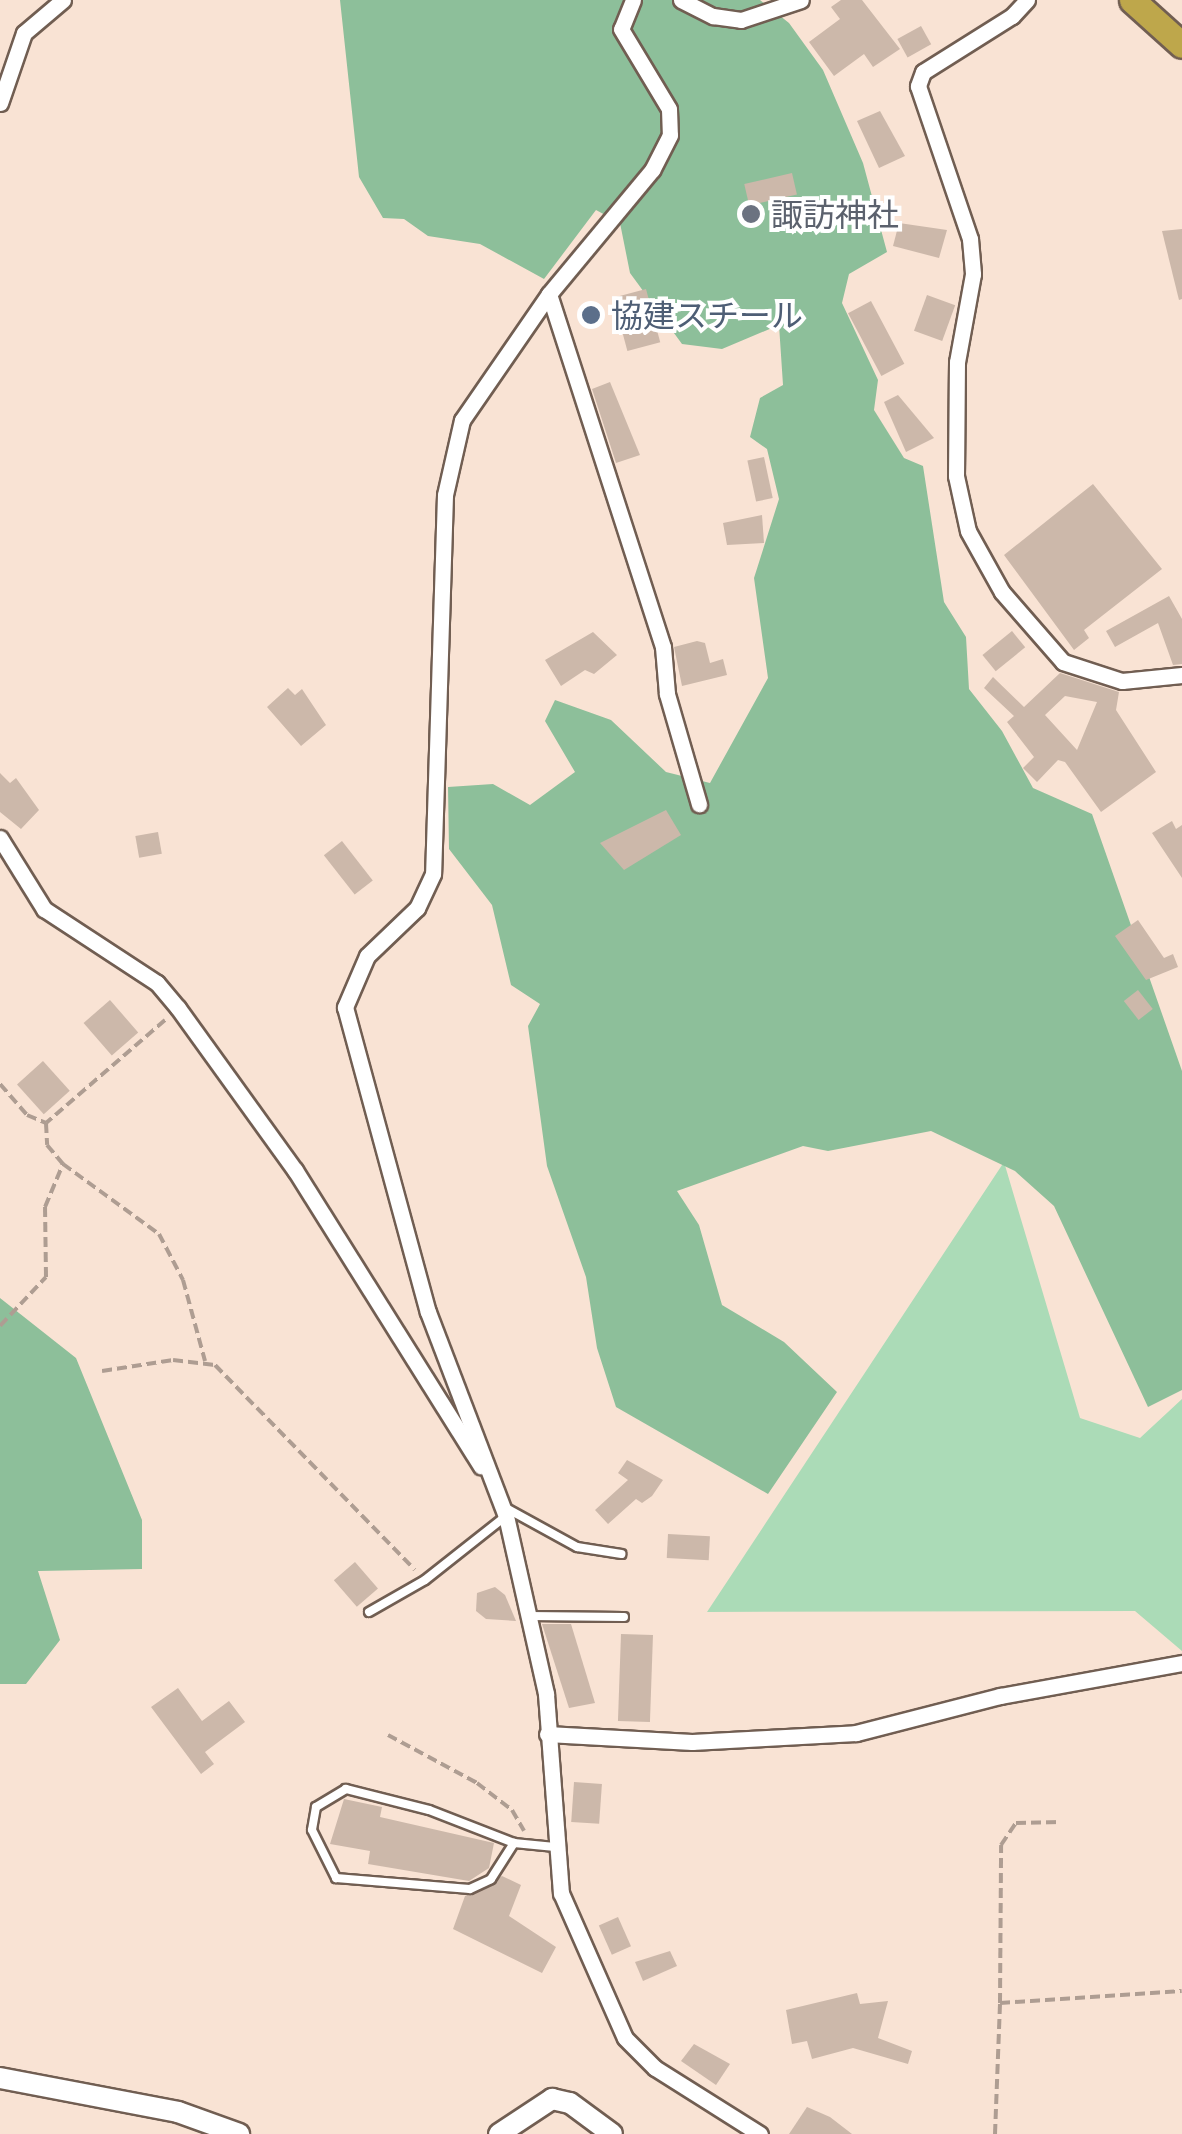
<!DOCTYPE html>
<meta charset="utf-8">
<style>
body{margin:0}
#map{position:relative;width:1182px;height:2134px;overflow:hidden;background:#f9e3d4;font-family:Quicksand,"Noto Sans JP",sans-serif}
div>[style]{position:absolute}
.green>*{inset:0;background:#abdbb7}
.forest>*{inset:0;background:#8dbf9a}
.building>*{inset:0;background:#ccb8aa;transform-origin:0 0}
.path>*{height:4px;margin-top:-2px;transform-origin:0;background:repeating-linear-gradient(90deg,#ae9d92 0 10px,transparent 0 15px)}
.roads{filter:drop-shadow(2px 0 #715e52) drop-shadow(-2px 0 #715e52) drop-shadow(0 2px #715e52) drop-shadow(0 -2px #715e52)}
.service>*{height:8px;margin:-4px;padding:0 4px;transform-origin:4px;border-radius:4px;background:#fff}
.minor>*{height:15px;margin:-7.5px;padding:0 7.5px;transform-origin:7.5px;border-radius:7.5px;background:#fff}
.tertiary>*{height:20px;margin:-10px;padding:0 10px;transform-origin:10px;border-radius:10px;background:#fff}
.trunk>*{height:25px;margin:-12.5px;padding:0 12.5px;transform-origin:12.5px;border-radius:12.5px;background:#bea74b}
.dots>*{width:28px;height:28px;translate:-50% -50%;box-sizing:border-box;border:5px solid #fff;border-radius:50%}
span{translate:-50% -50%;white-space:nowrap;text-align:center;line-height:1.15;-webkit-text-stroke:8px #fff;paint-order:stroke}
.worship-label{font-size:32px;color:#5b616d}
.left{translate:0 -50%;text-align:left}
.service-label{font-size:32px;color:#4e5e75}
</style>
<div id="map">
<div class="green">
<i style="clip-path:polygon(1004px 1162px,1080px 1418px,1140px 1438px,1182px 1399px,1182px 1651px,1135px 1611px,707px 1612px)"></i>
</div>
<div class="forest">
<i style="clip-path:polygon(340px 0,760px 0,789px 23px,823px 70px,863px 163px,887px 252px,849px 274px,842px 303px,878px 380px,874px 410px,904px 458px,923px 466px,944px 602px,966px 637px,969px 689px,1002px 731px,1033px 788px,1092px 814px,1182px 1071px,1182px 1390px,1148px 1407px,1054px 1206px,1015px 1171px,931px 1131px,828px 1151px,803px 1146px,677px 1191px,699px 1225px,722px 1305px,784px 1342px,837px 1392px,768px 1494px,616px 1407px,597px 1348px,586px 1277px,547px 1166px,528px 1026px,540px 1004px,511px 985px,492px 905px,449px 849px,448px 787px,493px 784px,530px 805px,575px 772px,545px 721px,555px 700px,611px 720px,666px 772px,710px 783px,768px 678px,754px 578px,779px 499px,767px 449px,750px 437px,760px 398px,783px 385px,779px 325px,722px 349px,682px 344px,630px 273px,620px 223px,596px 210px,544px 279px,480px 244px,428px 236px,404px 219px,383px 218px,359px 177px)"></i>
<i style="clip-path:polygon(0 1298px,76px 1358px,142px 1520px,142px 1569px,38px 1571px,60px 1640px,26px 1684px,0 1684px)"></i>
</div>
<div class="building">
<i style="clip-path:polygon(841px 0,862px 0,900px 49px,873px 67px,864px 54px,834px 76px,809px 42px,840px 19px,831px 7px)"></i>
<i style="left:921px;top:26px;width:21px;height:27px;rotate:61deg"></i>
<i style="clip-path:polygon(880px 111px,905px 156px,879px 168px,857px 121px)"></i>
<i style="left:792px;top:173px;width:22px;height:49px;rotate:77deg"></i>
<i style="clip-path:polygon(899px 223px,947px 230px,939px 258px,893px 246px)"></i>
<i style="clip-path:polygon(1182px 229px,1182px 299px,1179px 300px,1162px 231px)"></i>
<i style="left:646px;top:289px;width:55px;height:34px;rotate:75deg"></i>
<i style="left:927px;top:295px;width:30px;height:38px;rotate:20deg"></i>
<i style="left:871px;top:301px;width:71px;height:26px;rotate:62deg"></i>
<i style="clip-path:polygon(610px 382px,640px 455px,616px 463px,592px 389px)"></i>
<i style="clip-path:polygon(898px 395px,934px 438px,906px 452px,884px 402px)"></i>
<i style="left:764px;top:457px;width:42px;height:17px;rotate:78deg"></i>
<i style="clip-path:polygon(1093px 484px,1162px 569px,1084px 630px,1089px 638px,1074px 650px,1004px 555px)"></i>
<i style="clip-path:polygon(762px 515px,764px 543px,727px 545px,723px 523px)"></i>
<i style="clip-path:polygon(1169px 596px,1182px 619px,1182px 664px,1173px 665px,1158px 623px,1115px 647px,1106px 631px)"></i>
<i style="left:1012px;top:631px;width:21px;height:38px;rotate:51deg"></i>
<i style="clip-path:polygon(593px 632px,617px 655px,594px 674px,585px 670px,561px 686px,545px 660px)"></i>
<i style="clip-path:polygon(697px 641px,705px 643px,710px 663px,723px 659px,727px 675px,682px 686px,674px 647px)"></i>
<i style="clip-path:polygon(evenodd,1060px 673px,1119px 692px,1116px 710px,1156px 772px,1101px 812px,1065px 762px,1058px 760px,1037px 782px,1023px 768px,1034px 757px,1007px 722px,1014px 716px,984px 688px,993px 677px,1024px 707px,1060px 673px,1065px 696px,1097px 702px,1077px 750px,1045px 715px,1065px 696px)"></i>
<i style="clip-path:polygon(288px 688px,295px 695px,302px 689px,326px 725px,301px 746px,267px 707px)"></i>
<i style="clip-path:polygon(0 773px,10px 783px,16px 778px,39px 810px,21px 829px,0 812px)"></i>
<i style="clip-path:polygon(666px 810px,681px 835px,624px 870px,600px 843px)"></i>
<i style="clip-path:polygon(1172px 821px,1176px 829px,1182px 825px,1182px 878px,1152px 833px)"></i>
<i style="left:158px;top:832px;width:22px;height:23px;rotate:80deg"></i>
<i style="left:342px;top:841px;width:50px;height:23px;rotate:52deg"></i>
<i style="clip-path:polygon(1138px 920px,1164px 958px,1173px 954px,1178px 967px,1146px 980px,1115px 936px)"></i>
<i style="left:1138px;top:990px;width:24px;height:18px;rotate:52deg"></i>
<i style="left:110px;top:1000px;width:43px;height:35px;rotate:49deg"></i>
<i style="left:43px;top:1061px;width:40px;height:35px;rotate:48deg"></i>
<i style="clip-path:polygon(627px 1460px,663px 1480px,652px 1496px,642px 1503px,636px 1499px,608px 1524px,595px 1510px,628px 1480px,618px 1473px)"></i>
<i style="left:668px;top:1534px;width:42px;height:24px;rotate:3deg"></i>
<i style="left:355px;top:1562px;width:35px;height:28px;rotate:49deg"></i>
<i style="clip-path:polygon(495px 1587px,505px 1595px,516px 1621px,486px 1619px,476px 1611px,477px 1593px)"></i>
<i style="clip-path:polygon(542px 1624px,571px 1624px,595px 1703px,569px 1708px)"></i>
<i style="left:621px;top:1634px;width:32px;height:87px;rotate:2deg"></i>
<i style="clip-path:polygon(178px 1688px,202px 1721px,229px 1701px,245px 1722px,205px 1752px,214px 1764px,201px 1774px,151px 1707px)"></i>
<i style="left:574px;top:1782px;width:28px;height:40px;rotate:4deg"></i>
<i style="clip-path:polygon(344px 1799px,382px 1807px,380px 1817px,494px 1843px,489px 1868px,469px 1881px,368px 1864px,370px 1851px,330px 1844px)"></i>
<i style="clip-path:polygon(502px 1876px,521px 1885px,509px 1916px,556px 1947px,542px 1973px,453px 1929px,465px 1896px)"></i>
<i style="left:618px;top:1917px;width:32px;height:21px;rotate:66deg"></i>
<i style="clip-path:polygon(670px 1951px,677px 1966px,643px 1981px,635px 1962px)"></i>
<i style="clip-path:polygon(857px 1993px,860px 2004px,888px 2001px,878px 2038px,912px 2051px,908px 2064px,853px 2048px,812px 2059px,807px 2041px,792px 2044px,786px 2010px)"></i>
<i style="clip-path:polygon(694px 2044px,730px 2064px,716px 2085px,681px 2061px)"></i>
<i style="clip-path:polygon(807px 2107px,830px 2117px,852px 2134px,789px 2134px)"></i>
</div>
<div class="path">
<i style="left:165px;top:1020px;width:157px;rotate:139.1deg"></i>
<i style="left:46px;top:1123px;width:22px;rotate:87deg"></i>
<i style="left:47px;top:1145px;width:25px;rotate:50deg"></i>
<i style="left:63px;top:1164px;width:119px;rotate:36.1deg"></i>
<i style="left:159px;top:1234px;width:52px;rotate:62.4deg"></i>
<i style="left:183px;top:1280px;width:84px;rotate:74.8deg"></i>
<i style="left:0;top:1084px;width:41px;rotate:48.9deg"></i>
<i style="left:27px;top:1115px;width:21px;rotate:23deg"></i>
<i style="left:0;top:1326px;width:67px;rotate:-46.8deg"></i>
<i style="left:46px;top:1277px;width:70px;rotate:-90.8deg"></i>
<i style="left:45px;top:1207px;width:47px;rotate:-67.3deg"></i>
<i style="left:102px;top:1371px;width:72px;rotate:-8.8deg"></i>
<i style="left:173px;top:1360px;width:42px;rotate:6.8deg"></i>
<i style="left:215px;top:1365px;width:286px;rotate:45.7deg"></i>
<i style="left:388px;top:1735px;width:101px;rotate:28.3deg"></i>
<i style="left:477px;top:1783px;width:44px;rotate:37.6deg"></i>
<i style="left:512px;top:1810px;width:24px;rotate:60deg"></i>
<i style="left:1000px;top:2003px;width:158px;rotate:-89.6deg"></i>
<i style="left:1001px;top:1845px;width:27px;rotate:-56deg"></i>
<i style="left:1016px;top:1823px;width:45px;rotate:-1.3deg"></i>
<i style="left:995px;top:2134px;width:131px;rotate:-87.8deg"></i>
<i style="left:1000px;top:2003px;width:182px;rotate:-3.8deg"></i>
</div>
<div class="roads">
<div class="service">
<i style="left:506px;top:1508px;width:81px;rotate:28.8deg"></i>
<i style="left:577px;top:1547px;width:45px;rotate:9deg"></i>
<i style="left:369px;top:1612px;width:64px;rotate:-29.7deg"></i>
<i style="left:425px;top:1580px;width:103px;rotate:-38.3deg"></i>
<i style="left:529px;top:1616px;width:95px;rotate:0.6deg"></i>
<i style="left:514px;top:1843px;width:91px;rotate:-158.8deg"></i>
<i style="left:429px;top:1810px;width:86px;rotate:-165.8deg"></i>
<i style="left:346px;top:1789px;width:35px;rotate:149deg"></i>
<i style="left:316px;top:1807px;width:23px;rotate:100deg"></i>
<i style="left:312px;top:1830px;width:54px;rotate:63.4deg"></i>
<i style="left:336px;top:1878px;width:134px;rotate:4.7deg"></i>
<i style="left:470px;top:1889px;width:23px;rotate:-25deg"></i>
<i style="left:491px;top:1879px;width:43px;rotate:-57.4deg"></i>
<i style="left:514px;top:1843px;width:41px;rotate:5.6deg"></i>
</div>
<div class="minor">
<i style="left:633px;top:0;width:31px;rotate:112deg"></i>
<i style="left:621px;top:29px;width:93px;rotate:59deg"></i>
<i style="left:669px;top:109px;width:26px;rotate:88deg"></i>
<i style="left:670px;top:135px;width:39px;rotate:117deg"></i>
<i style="left:652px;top:170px;width:161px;rotate:129.7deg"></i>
<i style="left:549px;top:294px;width:153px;rotate:124.6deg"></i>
<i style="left:462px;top:420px;width:77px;rotate:102.8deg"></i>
<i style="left:445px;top:495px;width:379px;rotate:91.8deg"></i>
<i style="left:433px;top:874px;width:38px;rotate:115deg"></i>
<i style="left:417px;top:908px;width:69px;rotate:136.2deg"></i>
<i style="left:367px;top:956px;width:56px;rotate:113.3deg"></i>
<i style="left:345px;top:1007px;width:316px;rotate:74.8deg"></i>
<i style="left:428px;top:1312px;width:218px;rotate:69.1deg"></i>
<i style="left:506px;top:1516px;width:182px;rotate:77.3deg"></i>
<i style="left:546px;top:1694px;width:200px;rotate:85.7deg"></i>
<i style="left:561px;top:1893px;width:158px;rotate:66.2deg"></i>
<i style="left:625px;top:2038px;width:42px;rotate:45deg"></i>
<i style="left:655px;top:2068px;width:124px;rotate:32.2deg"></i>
<i style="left:681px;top:0;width:36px;rotate:27deg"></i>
<i style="left:713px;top:16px;width:28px;rotate:8deg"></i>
<i style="left:741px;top:20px;width:63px;rotate:-18.4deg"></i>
<i style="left:1027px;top:0;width:22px;rotate:133deg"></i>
<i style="left:1012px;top:16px;width:105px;rotate:147.8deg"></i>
<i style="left:923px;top:72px;width:15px;rotate:110deg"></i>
<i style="left:918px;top:86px;width:162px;rotate:71.2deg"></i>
<i style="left:970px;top:239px;width:35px;rotate:85deg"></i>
<i style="left:973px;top:274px;width:89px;rotate:100.3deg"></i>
<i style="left:957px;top:362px;width:114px;rotate:90.5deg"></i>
<i style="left:956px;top:476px;width:56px;rotate:77.7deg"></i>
<i style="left:968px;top:531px;width:70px;rotate:60.9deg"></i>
<i style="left:1002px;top:592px;width:93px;rotate:48.9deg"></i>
<i style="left:1063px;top:662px;width:62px;rotate:17.9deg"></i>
<i style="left:1122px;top:681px;width:60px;rotate:-5.7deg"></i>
<i style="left:0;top:103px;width:74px;rotate:-71.1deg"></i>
<i style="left:24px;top:33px;width:51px;rotate:-40.2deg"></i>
<i style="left:549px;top:294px;width:371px;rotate:72.1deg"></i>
<i style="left:663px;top:647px;width:47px;rotate:85.1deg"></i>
<i style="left:667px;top:694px;width:115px;rotate:73.8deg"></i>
<i style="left:0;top:838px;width:84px;rotate:58.2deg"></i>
<i style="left:44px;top:909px;width:135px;rotate:33.2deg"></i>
<i style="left:157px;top:983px;width:33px;rotate:50deg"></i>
<i style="left:178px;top:1008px;width:200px;rotate:54.2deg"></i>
<i style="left:295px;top:1170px;width:350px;rotate:57.9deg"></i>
<i style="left:547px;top:1734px;width:145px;rotate:3.2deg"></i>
<i style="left:692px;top:1742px;width:164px;rotate:-3.1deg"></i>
<i style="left:856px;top:1733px;width:149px;rotate:-14.4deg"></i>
<i style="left:1000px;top:1696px;width:185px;rotate:-10.3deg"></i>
</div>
<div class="tertiary">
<i style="left:0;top:2078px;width:181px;rotate:10.8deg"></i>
<i style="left:178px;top:2112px;width:65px;rotate:19.8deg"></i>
<i style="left:499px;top:2134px;width:64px;rotate:-33.4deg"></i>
<i style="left:552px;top:2099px;width:18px;rotate:13deg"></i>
<i style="left:570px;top:2103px;width:52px;rotate:36.4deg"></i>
</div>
<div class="trunk">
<i style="left:1132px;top:0;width:67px;rotate:42deg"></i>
</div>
</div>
<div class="dots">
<i style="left:751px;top:214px;background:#6b7280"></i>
<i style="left:591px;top:315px;background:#5c6f8a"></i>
</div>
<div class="worship-label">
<span class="left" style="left:771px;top:214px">諏訪神社</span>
</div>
<div class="service-label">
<span class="left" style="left:611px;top:315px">協建スチール</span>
</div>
</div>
